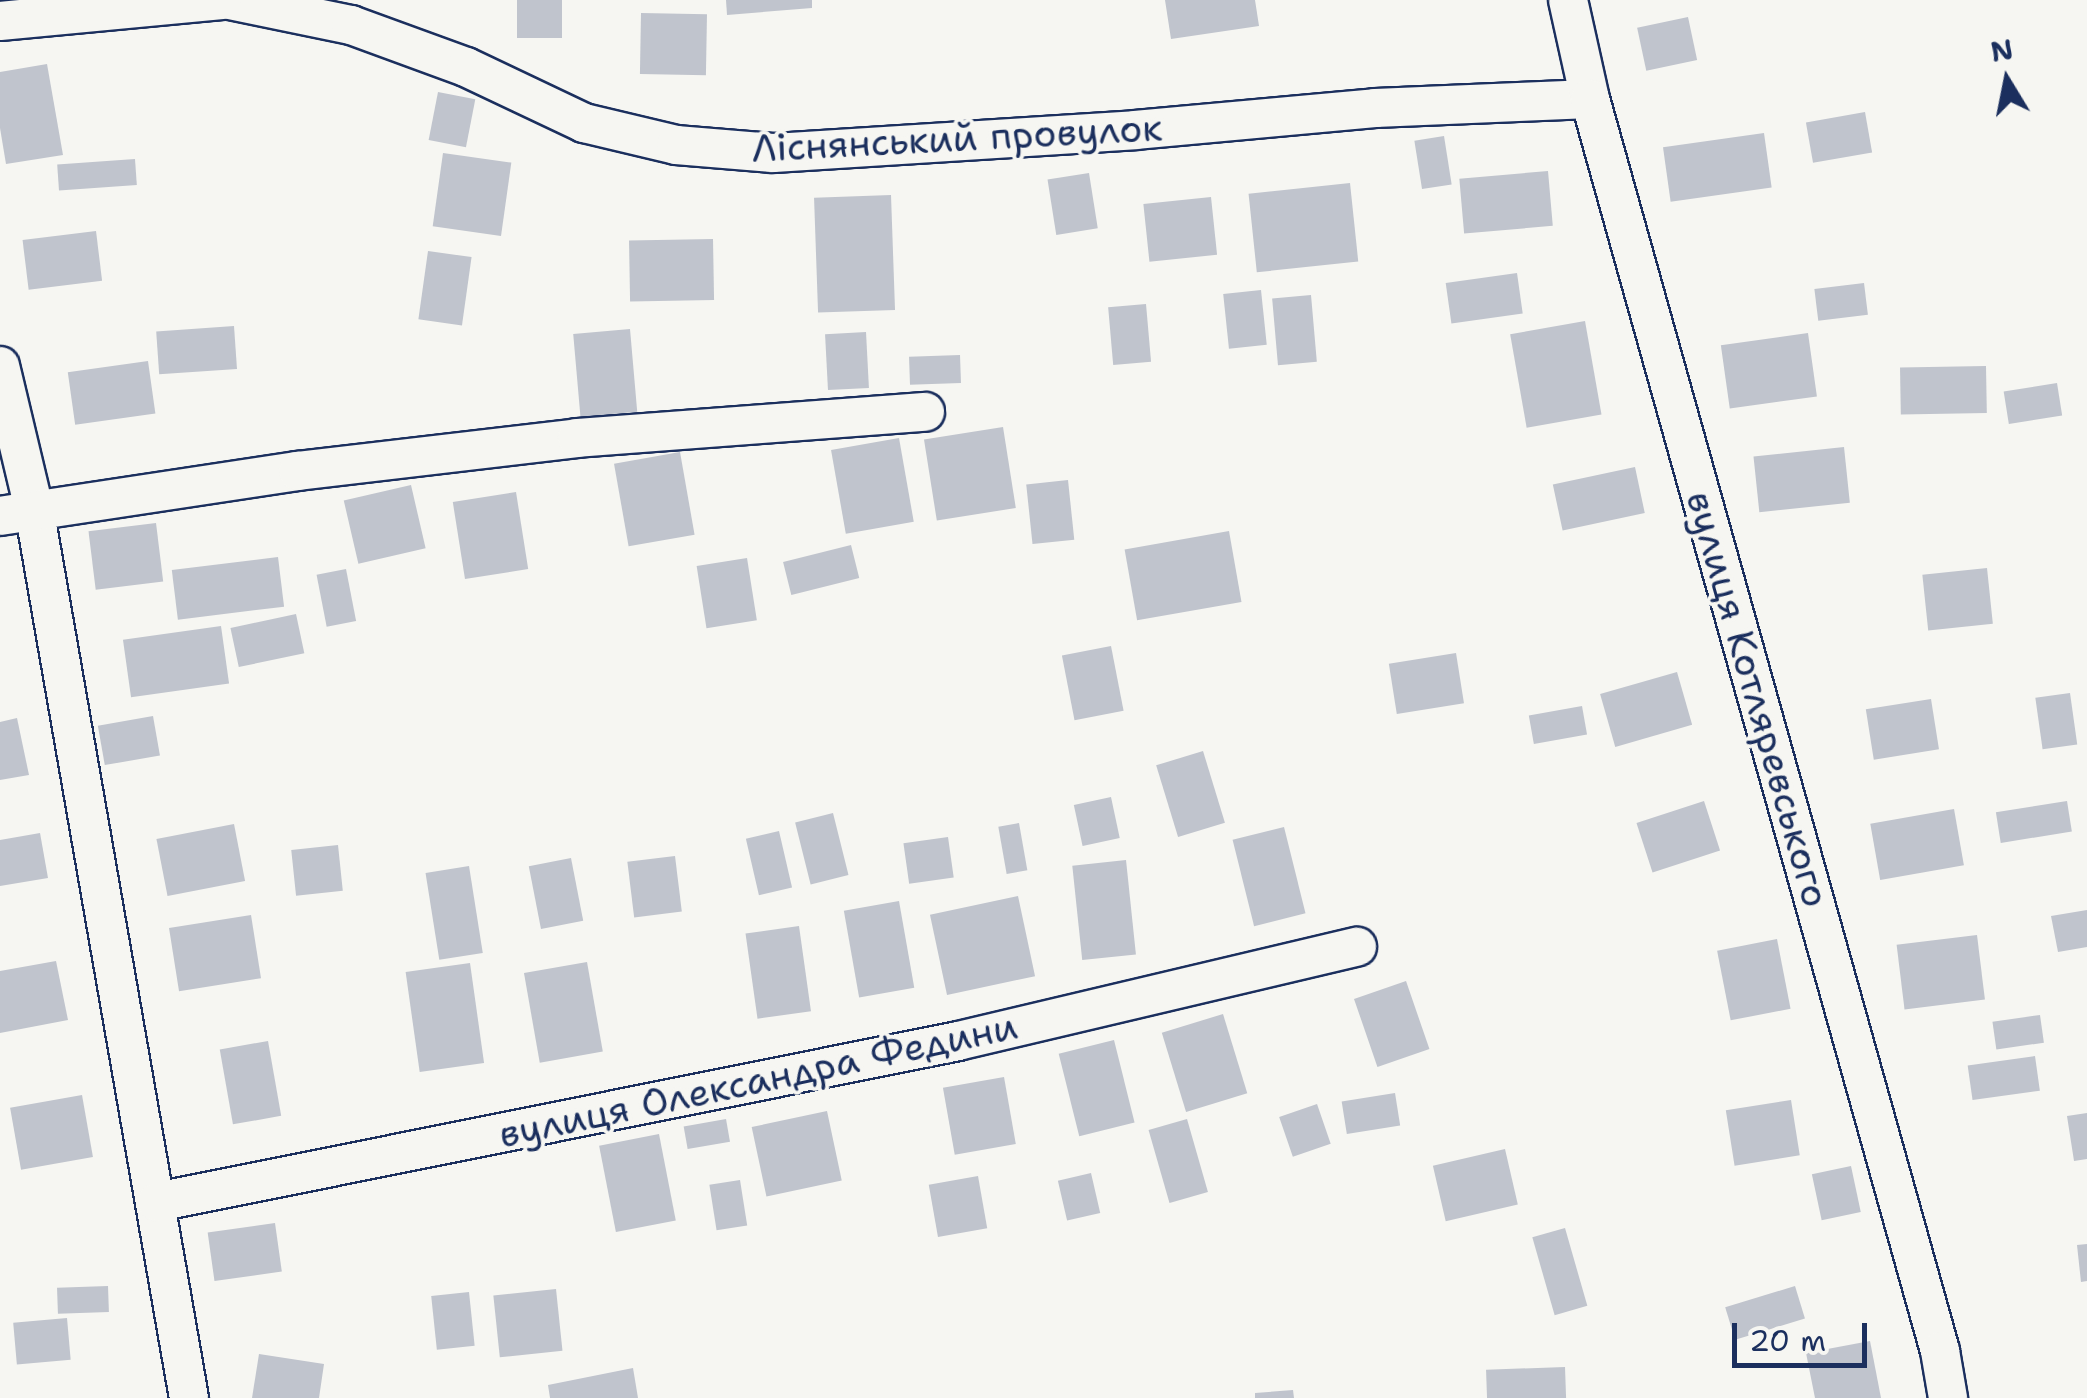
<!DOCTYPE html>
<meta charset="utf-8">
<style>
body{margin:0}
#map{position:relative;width:2087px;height:1398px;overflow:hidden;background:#f6f6f2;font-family:"Shantell Sans",sans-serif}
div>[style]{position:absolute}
.building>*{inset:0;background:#c0c4cd;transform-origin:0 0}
.roads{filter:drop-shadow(2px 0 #1b2f5e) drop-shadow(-2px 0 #1b2f5e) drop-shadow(0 2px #1b2f5e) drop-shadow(0 -2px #1b2f5e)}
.street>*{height:38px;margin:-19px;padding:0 19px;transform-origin:19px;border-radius:19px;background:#f6f6f2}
span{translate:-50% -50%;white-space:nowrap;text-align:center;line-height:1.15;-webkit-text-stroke:8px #f6f6f2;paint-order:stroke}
.street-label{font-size:38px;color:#1b2f5e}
.north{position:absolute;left:1957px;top:30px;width:100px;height:100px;-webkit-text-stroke:8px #f6f6f2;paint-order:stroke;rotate:350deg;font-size:28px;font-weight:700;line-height:40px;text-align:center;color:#1b2f5e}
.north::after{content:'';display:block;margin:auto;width:35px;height:45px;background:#1b2f5e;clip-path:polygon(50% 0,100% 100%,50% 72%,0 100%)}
.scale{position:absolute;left:1732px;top:1323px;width:135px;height:45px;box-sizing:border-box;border:5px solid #1b2f5e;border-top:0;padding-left:12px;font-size:30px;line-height:35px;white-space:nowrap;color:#1b2f5e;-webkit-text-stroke:8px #f6f6f2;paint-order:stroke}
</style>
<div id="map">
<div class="building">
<i style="left:517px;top:0;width:45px;height:38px"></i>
<i style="clip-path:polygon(726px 0,812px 0,812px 8px,727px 15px)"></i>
<i style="clip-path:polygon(1165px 0,1255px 0,1259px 26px,1171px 39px)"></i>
<i style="left:641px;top:13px;width:66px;height:61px;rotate:1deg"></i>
<i style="left:1688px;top:17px;width:44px;height:52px;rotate:78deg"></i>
<i style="clip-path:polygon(47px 64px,63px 155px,6px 164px,0 128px,0 72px)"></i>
<i style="left:438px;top:92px;width:38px;height:49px;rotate:11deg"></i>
<i style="left:1865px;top:112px;width:41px;height:60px;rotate:80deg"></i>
<i style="left:1764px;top:133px;width:55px;height:102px;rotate:82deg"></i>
<i style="left:1444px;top:136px;width:49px;height:30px;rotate:81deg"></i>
<i style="left:443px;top:153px;width:69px;height:74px;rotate:8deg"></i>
<i style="left:135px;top:159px;width:26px;height:78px;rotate:86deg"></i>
<i style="left:1548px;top:171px;width:55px;height:89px;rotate:85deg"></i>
<i style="left:1089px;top:173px;width:56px;height:42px;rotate:81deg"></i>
<i style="left:1350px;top:183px;width:79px;height:102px;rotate:84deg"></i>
<i style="left:891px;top:195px;width:115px;height:77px;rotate:88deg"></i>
<i style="left:1211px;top:197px;width:58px;height:68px;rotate:84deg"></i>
<i style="left:96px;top:231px;width:50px;height:74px;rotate:83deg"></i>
<i style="left:713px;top:239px;width:61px;height:84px;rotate:89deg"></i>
<i style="left:428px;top:251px;width:44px;height:69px;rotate:8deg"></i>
<i style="left:1517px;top:273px;width:41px;height:72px;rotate:82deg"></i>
<i style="left:1864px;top:283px;width:32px;height:50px;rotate:83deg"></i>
<i style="left:1261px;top:290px;width:55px;height:38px;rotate:84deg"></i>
<i style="left:1311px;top:295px;width:67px;height:39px;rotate:85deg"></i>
<i style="left:1146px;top:304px;width:58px;height:38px;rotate:85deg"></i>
<i style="left:1585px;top:321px;width:95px;height:76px;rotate:80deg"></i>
<i style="left:234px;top:326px;width:43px;height:78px;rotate:86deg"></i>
<i style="left:630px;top:329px;width:83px;height:57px;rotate:85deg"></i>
<i style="left:866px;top:332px;width:56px;height:41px;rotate:87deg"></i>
<i style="left:1808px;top:333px;width:64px;height:88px;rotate:82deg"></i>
<i style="left:960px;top:355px;width:28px;height:51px;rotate:88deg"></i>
<i style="left:148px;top:361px;width:53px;height:81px;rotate:82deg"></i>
<i style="left:1986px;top:366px;width:47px;height:86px;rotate:89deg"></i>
<i style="left:2057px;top:383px;width:33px;height:54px;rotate:81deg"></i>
<i style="left:1003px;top:427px;width:82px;height:80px;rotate:81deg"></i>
<i style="left:899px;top:438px;width:85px;height:69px;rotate:80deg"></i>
<i style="left:1844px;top:447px;width:56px;height:91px;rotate:84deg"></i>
<i style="left:680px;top:452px;width:84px;height:67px;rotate:80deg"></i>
<i style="left:1635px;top:467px;width:47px;height:84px;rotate:78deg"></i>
<i style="left:1068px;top:480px;width:60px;height:42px;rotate:84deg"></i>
<i style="left:411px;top:485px;width:65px;height:69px;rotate:77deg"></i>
<i style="left:516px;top:492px;width:78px;height:64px;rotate:81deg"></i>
<i style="left:156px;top:523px;width:59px;height:68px;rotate:83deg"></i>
<i style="left:1229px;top:531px;width:72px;height:106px;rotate:80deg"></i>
<i style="left:851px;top:545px;width:34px;height:70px;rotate:76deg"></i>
<i style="left:278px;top:557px;width:50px;height:107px;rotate:83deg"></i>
<i style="left:747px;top:558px;width:63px;height:51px;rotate:81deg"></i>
<i style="left:1987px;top:568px;width:56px;height:65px;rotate:84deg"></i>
<i style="left:346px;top:569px;width:53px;height:30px;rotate:79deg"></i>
<i style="left:296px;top:614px;width:40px;height:67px;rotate:78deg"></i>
<i style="left:221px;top:626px;width:58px;height:99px;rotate:82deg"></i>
<i style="left:1111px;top:646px;width:66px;height:50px;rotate:79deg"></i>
<i style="left:1456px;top:653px;width:51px;height:68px;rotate:81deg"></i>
<i style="left:1677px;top:672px;width:55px;height:80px;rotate:74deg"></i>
<i style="left:2070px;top:693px;width:52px;height:35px;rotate:82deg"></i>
<i style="left:1931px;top:699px;width:51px;height:66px;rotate:81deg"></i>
<i style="left:1582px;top:706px;width:29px;height:54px;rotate:80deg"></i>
<i style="left:153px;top:716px;width:40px;height:56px;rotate:80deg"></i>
<i style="clip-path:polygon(17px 718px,29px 775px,0 780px,0 722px)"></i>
<i style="left:1203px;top:751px;width:75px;height:49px;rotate:73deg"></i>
<i style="left:1111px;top:797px;width:42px;height:38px;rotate:78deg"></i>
<i style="left:1704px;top:801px;width:52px;height:71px;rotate:72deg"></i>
<i style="left:2067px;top:801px;width:31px;height:72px;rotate:81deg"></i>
<i style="left:1954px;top:809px;width:57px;height:85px;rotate:80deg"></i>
<i style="left:833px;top:813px;width:64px;height:39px;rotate:76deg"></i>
<i style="left:1019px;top:823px;width:48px;height:21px;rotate:80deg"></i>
<i style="left:234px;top:824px;width:58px;height:79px;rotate:79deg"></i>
<i style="left:1284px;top:827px;width:89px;height:53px;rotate:76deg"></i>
<i style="left:779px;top:831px;width:58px;height:34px;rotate:77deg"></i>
<i style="clip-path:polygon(40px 833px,48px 878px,0 886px,0 840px)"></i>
<i style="left:948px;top:837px;width:41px;height:45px;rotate:82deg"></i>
<i style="left:338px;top:845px;width:46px;height:47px;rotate:84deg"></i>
<i style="left:675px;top:856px;width:56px;height:48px;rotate:83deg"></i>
<i style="left:571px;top:858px;width:64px;height:43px;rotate:79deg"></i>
<i style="left:1126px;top:860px;width:95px;height:54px;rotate:84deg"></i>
<i style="left:469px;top:866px;width:88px;height:44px;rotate:81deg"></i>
<i style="left:1018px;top:896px;width:82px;height:90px;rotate:78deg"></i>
<i style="left:899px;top:901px;width:88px;height:56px;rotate:80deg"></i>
<i style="clip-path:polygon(2087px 910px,2087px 947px,2058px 952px,2051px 916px)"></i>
<i style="left:251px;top:915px;width:64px;height:83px;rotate:81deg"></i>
<i style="left:799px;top:926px;width:86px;height:54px;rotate:82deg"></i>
<i style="left:1977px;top:935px;width:65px;height:81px;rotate:83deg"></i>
<i style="left:1777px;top:939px;width:71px;height:61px;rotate:79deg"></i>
<i style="clip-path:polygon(56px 961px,68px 1020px,0 1033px,0 971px)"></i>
<i style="left:587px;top:962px;width:91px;height:64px;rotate:80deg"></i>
<i style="left:470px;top:963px;width:101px;height:65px;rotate:82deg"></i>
<i style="left:1406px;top:981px;width:72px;height:55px;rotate:71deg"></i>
<i style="left:1223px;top:1014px;width:83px;height:64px;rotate:73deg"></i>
<i style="left:2040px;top:1015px;width:28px;height:48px;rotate:82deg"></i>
<i style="left:1114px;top:1040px;width:85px;height:57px;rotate:76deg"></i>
<i style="left:268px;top:1041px;width:76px;height:49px;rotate:80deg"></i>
<i style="left:2035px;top:1056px;width:35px;height:68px;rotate:82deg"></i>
<i style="left:1004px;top:1077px;width:68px;height:62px;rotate:80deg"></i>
<i style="left:1395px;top:1093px;width:33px;height:54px;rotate:81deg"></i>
<i style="left:82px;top:1095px;width:63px;height:73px;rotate:80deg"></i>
<i style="left:1791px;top:1100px;width:56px;height:66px;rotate:81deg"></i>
<i style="left:1317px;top:1104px;width:42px;height:40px;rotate:71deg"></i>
<i style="left:827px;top:1111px;width:71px;height:77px;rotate:78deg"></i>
<i style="clip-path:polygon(2087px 1113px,2087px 1159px,2074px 1161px,2067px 1116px)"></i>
<i style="left:726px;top:1119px;width:23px;height:43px;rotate:80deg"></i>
<i style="left:1187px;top:1119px;width:76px;height:40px;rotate:74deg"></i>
<i style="left:659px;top:1134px;width:88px;height:61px;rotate:79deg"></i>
<i style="left:1505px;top:1149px;width:57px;height:74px;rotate:77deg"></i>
<i style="left:1851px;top:1166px;width:47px;height:40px;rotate:78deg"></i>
<i style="left:1091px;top:1173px;width:41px;height:34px;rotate:77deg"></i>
<i style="left:978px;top:1176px;width:53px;height:50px;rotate:80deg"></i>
<i style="left:740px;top:1180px;width:46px;height:31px;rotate:81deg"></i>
<i style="left:275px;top:1223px;width:49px;height:68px;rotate:82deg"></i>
<i style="left:1565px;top:1228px;width:81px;height:34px;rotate:74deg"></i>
<i style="clip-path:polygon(2087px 1244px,2087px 1281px,2081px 1282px,2077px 1245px)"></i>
<i style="left:108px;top:1286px;width:26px;height:51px;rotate:88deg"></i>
<i style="left:1795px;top:1286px;width:34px;height:73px;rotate:73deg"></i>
<i style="left:556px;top:1289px;width:62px;height:63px;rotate:84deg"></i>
<i style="left:469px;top:1292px;width:54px;height:38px;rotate:84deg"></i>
<i style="left:67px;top:1318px;width:42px;height:54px;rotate:85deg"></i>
<i style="clip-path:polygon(1870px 1341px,1881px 1398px,1815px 1398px,1806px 1353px)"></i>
<i style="clip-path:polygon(259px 1354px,324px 1364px,319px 1398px,252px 1398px)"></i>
<i style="left:1565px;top:1367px;width:31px;height:79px;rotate:88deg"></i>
<i style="clip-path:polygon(633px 1368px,638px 1398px,550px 1398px,548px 1385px)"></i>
<i style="clip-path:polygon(1293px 1390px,1294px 1398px,1255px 1398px,1255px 1393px)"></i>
</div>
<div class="roads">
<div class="street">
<i style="left:229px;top:0;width:125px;rotate:11.6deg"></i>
<i style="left:351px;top:25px;width:122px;rotate:20.1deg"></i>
<i style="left:466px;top:67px;width:131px;rotate:25.4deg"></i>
<i style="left:584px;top:123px;width:95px;rotate:13.4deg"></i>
<i style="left:676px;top:145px;width:97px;rotate:4.7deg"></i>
<i style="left:773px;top:153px;width:363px;rotate:-3.6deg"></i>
<i style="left:1135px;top:130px;width:241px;rotate:-5.2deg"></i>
<i style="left:1375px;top:108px;width:215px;rotate:-2.4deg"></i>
<i style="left:1568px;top:0;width:101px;rotate:77.5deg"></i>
<i style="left:1590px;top:99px;width:1300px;rotate:74.38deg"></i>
<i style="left:1940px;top:1351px;width:48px;rotate:80.3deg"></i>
<i style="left:0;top:21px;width:223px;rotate:-5.4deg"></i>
<i style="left:0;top:366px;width:147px;rotate:76.6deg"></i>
<i style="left:34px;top:509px;width:902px;rotate:80.11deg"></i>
<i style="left:0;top:516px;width:301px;rotate:-8.6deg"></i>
<i style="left:298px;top:471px;width:281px;rotate:-6.7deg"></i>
<i style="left:577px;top:438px;width:349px;rotate:-4.3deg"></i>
<i style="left:157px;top:1202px;width:817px;rotate:-11.36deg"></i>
<i style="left:958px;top:1041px;width:410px;rotate:-13.3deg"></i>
</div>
</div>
<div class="street-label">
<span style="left:957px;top:138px;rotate:-3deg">Ліснянський провулок</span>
<span style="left:1758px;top:699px;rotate:74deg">вулиця Котляревського</span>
<span style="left:758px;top:1080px;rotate:-12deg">вулиця Олександра Федини</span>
</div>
<div class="north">N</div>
<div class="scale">20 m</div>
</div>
